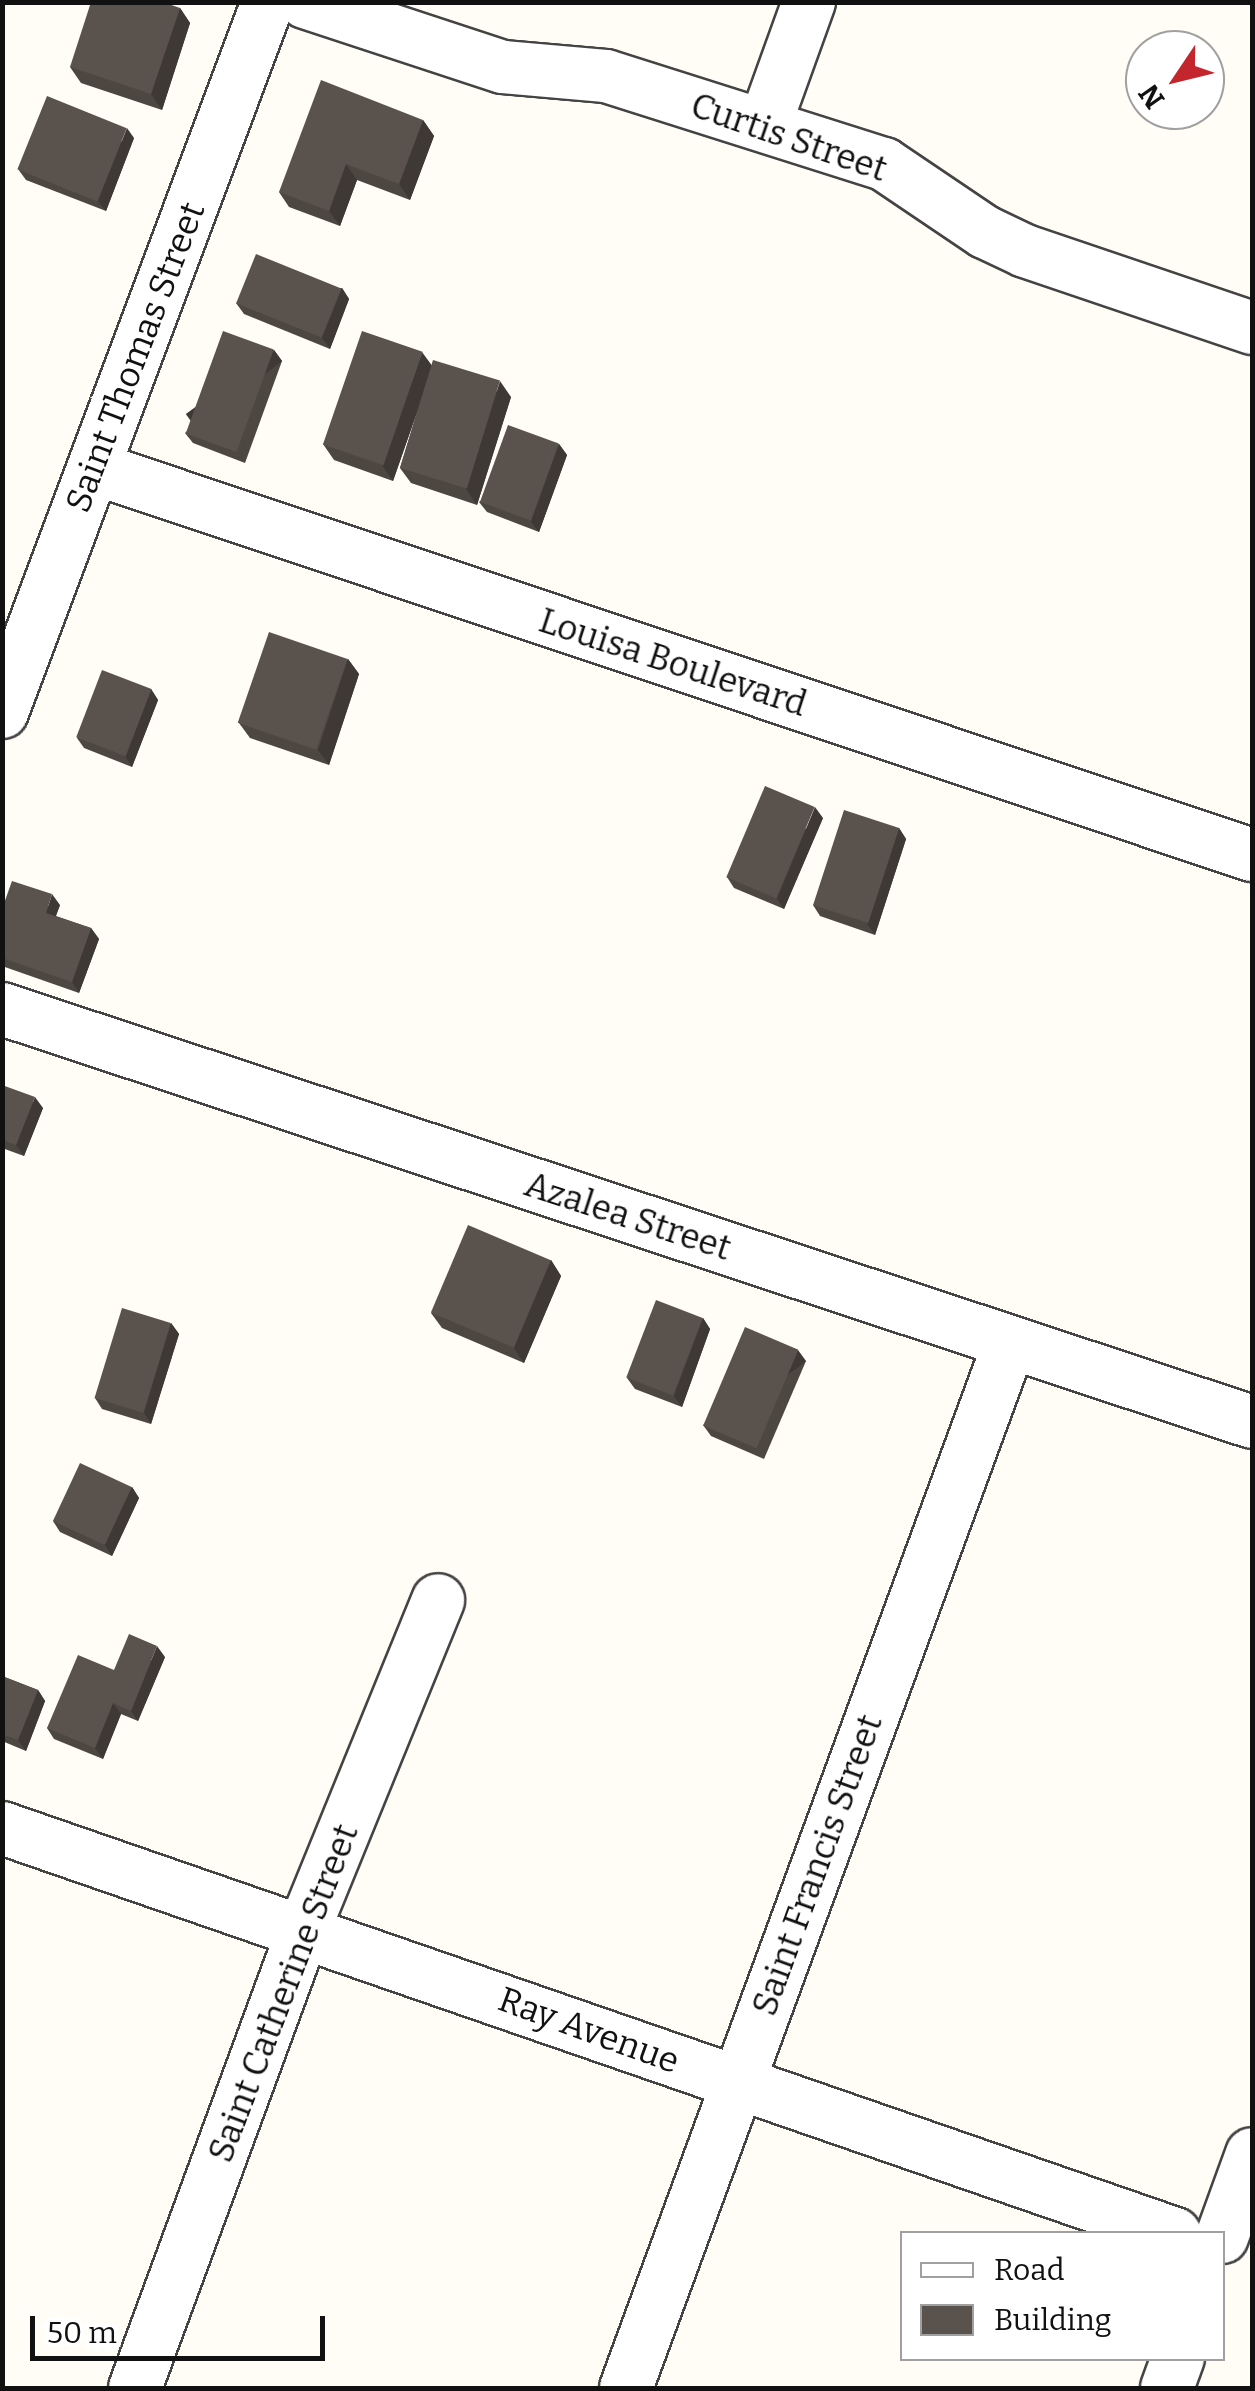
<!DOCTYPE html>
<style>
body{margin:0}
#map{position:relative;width:1255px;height:2391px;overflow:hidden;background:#fffdf5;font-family:Bitter,serif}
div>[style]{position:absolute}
.roads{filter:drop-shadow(2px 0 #444) drop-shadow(-2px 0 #444) drop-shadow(0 2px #444) drop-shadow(0 -2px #444)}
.minor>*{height:52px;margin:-26px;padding:0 26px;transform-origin:26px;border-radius:26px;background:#fff}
.wall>*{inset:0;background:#4d4742}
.shaded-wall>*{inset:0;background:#3f3936;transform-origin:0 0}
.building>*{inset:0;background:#5a524d;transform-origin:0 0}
span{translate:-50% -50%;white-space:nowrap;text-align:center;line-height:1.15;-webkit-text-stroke:10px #fff;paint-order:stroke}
.street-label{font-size:35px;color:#111}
.frame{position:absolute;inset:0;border:5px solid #111;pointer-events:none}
.legend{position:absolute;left:900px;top:2231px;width:325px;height:130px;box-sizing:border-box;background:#fff;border:2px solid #a0a0a0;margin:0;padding:12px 18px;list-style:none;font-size:30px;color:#111}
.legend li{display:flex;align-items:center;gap:20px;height:50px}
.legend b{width:50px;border:2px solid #a0a0a0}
.north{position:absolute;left:1125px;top:30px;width:100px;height:100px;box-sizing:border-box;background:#fff;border:2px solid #a0a0a0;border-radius:50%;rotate:235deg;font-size:28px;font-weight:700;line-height:40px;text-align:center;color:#111}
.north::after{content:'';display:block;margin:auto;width:35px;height:45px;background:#c4262e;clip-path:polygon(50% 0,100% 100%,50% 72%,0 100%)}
.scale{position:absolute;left:30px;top:2316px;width:295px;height:45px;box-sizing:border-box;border:5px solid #111;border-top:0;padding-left:12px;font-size:30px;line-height:35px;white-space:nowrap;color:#111;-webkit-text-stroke:8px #fff;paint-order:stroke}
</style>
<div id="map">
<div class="roads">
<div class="minor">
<i style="left:305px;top:2px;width:208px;rotate:18.2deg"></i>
<i style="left:503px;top:67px;width:103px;rotate:5deg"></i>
<i style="left:606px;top:76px;width:292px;rotate:17.6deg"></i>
<i style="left:884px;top:164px;width:122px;rotate:34deg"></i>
<i style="left:985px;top:232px;width:44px;rotate:25.4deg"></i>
<i style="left:1025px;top:251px;width:240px;rotate:18.7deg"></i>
<i style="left:765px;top:124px;width:130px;rotate:-70.2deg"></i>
<i style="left:94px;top:468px;width:1221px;rotate:18.48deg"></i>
<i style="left:2px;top:712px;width:758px;rotate:-69.46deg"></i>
<i style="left:2px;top:1009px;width:1316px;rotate:18.28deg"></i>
<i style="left:2px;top:1828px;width:1241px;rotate:19.09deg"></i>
<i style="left:1222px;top:2237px;width:88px;rotate:-70.1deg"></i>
<i style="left:135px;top:2388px;width:489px;rotate:-69.8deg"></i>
<i style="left:304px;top:1929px;width:355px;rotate:-67.8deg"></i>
<i style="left:626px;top:2388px;width:1114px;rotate:-69.84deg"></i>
<i style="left:1167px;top:2388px;width:32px;rotate:-70deg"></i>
</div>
</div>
<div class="wall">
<i style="clip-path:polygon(180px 8px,190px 23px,162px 110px,81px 83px,70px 67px)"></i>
<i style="clip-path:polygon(423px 120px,434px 136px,410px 200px,357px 180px,340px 226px,289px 207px,279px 192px)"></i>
<i style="clip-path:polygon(134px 138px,106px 211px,26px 180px,18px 169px)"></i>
<i style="clip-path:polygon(342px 288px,349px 299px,330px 349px,244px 314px,236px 303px)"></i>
<i style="clip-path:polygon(274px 350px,282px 361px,245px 463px,193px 443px,185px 433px)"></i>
<i style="clip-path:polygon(432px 366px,511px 397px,477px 505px,411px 483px,400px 468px,419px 406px,393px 481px,334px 460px,323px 444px)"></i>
<i style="clip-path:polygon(559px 444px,567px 455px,539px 532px,487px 512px,479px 502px)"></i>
<i style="clip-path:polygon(348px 659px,359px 674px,329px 765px,250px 738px,239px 723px)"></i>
<i style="clip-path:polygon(151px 689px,158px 700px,132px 767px,84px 748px,77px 738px)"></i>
<i style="clip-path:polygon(823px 818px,784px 909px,734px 888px,727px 877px)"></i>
<i style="clip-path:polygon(899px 828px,906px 839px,875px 935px,820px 916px,813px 905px)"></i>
<i style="clip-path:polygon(60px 905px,56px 916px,91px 928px,99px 939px,79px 993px,2px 966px,2px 909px)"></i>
<i style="clip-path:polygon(2px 1085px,43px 1108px,24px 1156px,2px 1148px)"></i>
<i style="clip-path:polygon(551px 1260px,561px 1276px,524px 1363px,442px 1328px,431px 1313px)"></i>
<i style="clip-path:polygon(703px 1318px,710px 1329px,682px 1407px,635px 1389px,627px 1378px)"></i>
<i style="clip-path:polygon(171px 1323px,179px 1334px,151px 1424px,102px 1409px,95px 1398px)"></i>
<i style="clip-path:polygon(806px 1361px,764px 1459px,711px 1436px,703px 1425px)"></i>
<i style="clip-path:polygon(132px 1487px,139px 1498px,112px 1556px,60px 1532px,53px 1521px)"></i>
<i style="clip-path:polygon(165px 1657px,138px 1721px,121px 1714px,103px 1759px,54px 1739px,47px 1728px,114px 1670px)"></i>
<i style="clip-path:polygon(2px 1676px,38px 1690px,45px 1701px,26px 1751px,2px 1741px)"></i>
</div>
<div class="shaded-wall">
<i style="clip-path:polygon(180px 8px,190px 23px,162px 110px,151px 94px)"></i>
<i style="clip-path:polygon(423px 120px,434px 136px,410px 200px,399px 184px)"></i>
<i style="clip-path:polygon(127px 128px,134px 138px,106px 211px,98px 201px)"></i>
<i style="clip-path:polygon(346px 164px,357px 180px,340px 226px,329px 211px)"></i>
<i style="clip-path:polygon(342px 288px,349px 299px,330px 349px,322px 338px)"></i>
<i style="left:274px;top:350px;width:14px;height:109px;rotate:54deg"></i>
<i style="clip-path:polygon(422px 352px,433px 367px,393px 481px,382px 465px)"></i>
<i style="clip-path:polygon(500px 381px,511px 397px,477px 505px,466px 489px)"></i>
<i style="clip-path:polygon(559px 444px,567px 455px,539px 532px,531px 522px)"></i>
<i style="clip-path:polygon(348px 659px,359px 674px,329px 765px,318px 750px)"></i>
<i style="clip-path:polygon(151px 689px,158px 700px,132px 767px,125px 756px)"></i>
<i style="clip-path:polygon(815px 807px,823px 818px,784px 909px,777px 899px)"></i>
<i style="clip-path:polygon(899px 828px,906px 839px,875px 935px,867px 924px)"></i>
<i style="clip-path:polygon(52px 894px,60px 905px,53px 923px,46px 913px)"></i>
<i style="clip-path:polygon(91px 928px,99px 939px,79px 993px,72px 982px)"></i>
<i style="clip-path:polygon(35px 1097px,43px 1108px,24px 1156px,16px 1145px)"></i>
<i style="clip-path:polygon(551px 1260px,561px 1276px,524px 1363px,514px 1348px)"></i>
<i style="clip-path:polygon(703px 1318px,710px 1329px,682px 1407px,674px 1396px)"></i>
<i style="clip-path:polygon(171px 1323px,179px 1334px,151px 1424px,144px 1413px)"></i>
<i style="left:798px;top:1350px;width:14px;height:107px;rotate:54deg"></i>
<i style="clip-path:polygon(132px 1487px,139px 1498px,112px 1556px,105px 1545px)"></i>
<i style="clip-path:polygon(157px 1646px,165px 1657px,138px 1721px,131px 1711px)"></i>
<i style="clip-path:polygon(38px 1690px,45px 1701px,26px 1751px,18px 1740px)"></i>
<i style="clip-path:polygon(113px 1703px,121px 1714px,103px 1759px,95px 1748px)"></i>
</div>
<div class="building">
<i style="clip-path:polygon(91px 2px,163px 2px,180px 8px,151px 94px,70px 67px)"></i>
<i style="clip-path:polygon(321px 80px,423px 120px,399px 184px,346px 164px,329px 211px,279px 192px)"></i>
<i style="left:47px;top:96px;width:86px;height:79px;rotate:22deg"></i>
<i style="left:256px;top:254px;width:92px;height:53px;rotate:22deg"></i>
<i style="left:223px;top:331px;width:54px;height:109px;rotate:20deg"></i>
<i style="left:362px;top:331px;width:64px;height:120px;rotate:19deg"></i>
<i style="left:433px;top:360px;width:70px;height:113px;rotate:17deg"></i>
<i style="left:508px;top:425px;width:54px;height:82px;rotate:20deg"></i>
<i style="left:269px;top:632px;width:83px;height:96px;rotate:19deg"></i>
<i style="left:102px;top:670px;width:53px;height:72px;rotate:21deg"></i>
<i style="left:765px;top:786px;width:54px;height:99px;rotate:23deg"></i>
<i style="left:844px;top:810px;width:58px;height:100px;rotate:18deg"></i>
<i style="clip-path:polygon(12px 881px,52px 894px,46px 913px,91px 928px,72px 982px,2px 958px,2px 909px)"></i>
<i style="clip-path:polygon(2px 1085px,35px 1097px,16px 1145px,2px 1140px)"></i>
<i style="left:468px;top:1225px;width:90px;height:95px;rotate:23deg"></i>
<i style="left:656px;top:1300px;width:50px;height:83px;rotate:21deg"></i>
<i style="left:122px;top:1308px;width:51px;height:94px;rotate:17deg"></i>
<i style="left:745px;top:1327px;width:58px;height:107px;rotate:23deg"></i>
<i style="left:80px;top:1463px;width:57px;height:64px;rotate:25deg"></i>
<i style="clip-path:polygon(129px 1634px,157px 1646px,131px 1711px,113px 1703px,95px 1748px,47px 1728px,78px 1655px,114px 1670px)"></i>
<i style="clip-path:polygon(2px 1676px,38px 1690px,18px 1740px,2px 1734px)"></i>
</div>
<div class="street-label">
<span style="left:789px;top:137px;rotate:19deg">Curtis Street</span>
<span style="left:135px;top:357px;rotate:-69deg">Saint Thomas Street</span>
<span style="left:673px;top:662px;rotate:18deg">Louisa Boulevard</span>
<span style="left:628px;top:1216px;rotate:18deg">Azalea Street</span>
<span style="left:817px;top:1865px;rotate:-70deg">Saint Francis Street</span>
<span style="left:283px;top:1993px;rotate:-69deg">Saint Catherine Street</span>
<span style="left:589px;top:2030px;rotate:20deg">Ray Avenue</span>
</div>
<div class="frame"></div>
<ul class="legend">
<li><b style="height:12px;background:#fff"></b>Road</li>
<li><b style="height:28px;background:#5a524d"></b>Building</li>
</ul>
<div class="north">N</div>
<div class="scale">50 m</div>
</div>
